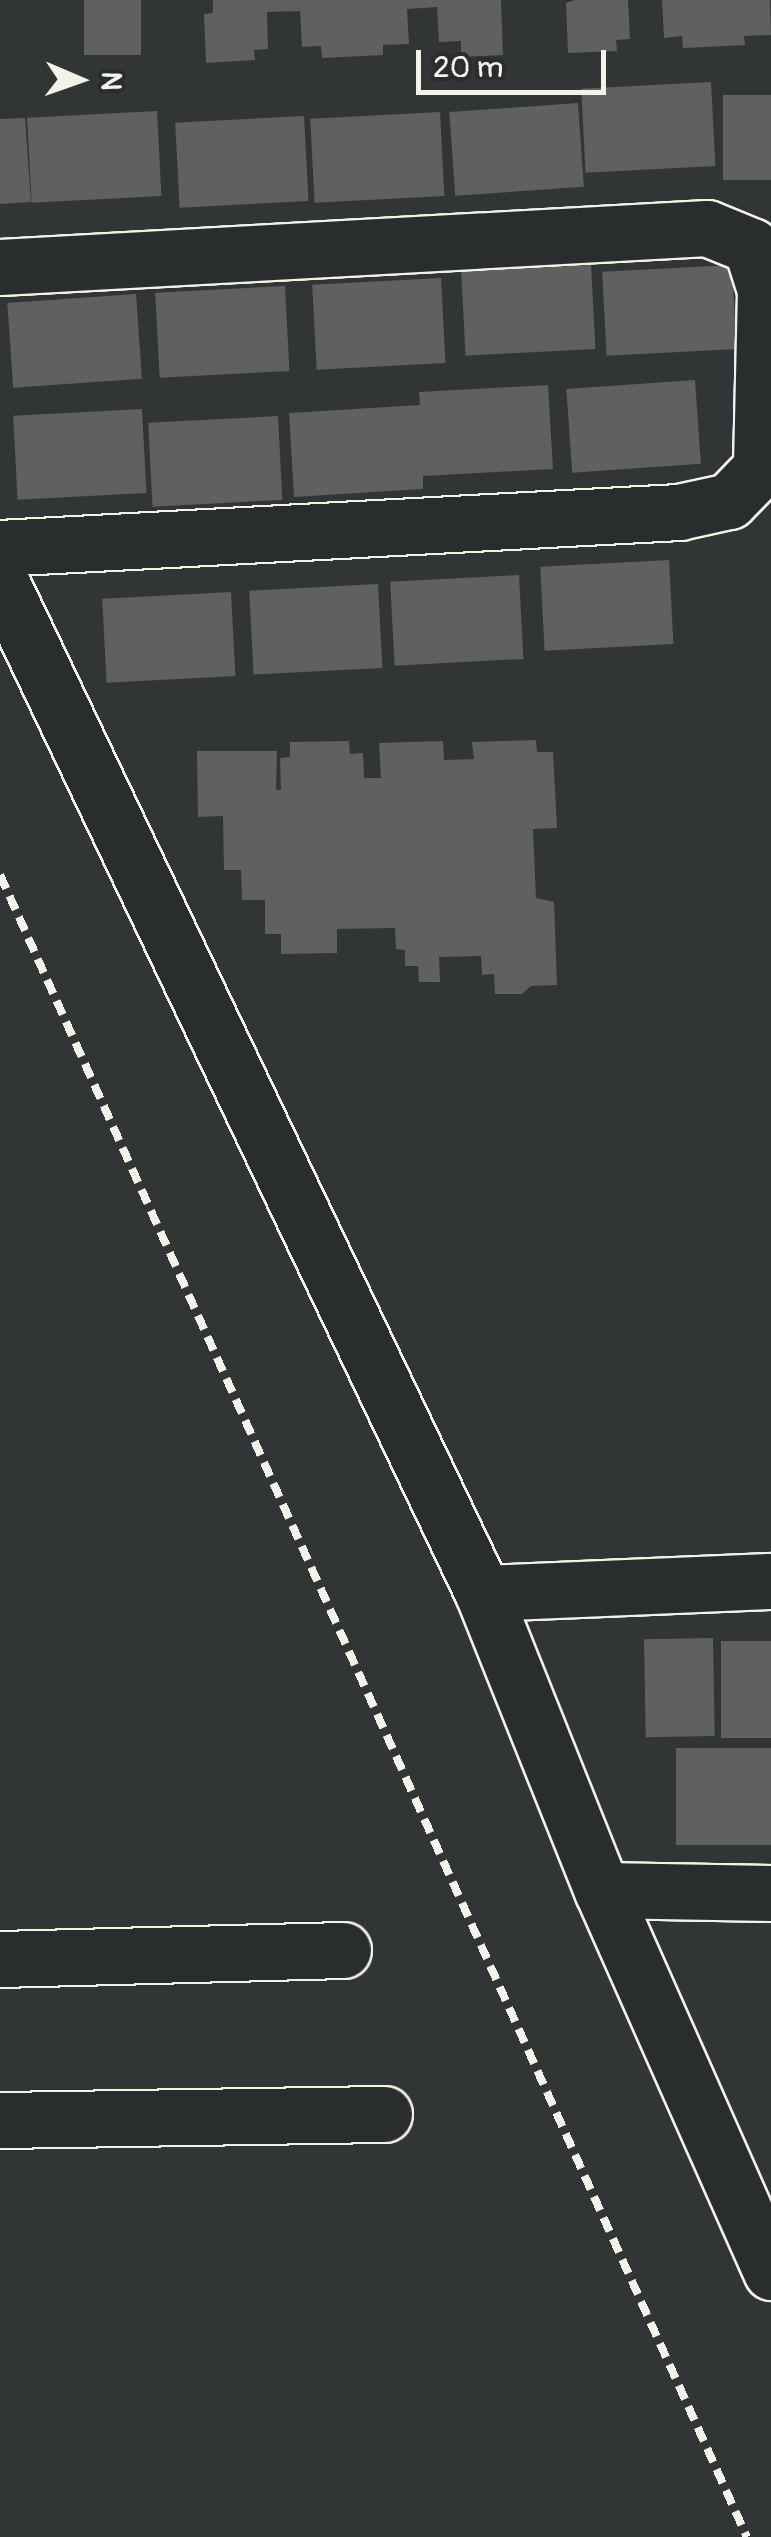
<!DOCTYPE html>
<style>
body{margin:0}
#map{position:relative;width:771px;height:2537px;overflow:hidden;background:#323535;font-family:Pangolin,sans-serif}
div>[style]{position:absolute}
.building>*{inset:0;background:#5f605f;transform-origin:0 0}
.roads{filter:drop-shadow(2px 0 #f4f1e8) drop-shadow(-2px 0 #f4f1e8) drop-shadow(0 2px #f4f1e8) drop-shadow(0 -2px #f4f1e8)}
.street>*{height:55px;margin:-27.5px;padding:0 27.5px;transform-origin:27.5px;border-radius:27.5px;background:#2a2d2e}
.rail>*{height:8px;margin-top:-4px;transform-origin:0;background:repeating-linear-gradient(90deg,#f4f1e8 0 15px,transparent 0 23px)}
span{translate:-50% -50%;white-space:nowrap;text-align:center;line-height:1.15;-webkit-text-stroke:9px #2a2d2e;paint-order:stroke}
.north{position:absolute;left:30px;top:30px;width:100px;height:100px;-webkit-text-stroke:8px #2a2d2e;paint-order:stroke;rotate:92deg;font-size:28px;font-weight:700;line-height:40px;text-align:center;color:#f4f1e8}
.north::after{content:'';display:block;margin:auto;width:35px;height:45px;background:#f4f1e8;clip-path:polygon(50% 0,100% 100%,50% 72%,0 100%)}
.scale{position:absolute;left:416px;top:50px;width:190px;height:45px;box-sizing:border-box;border:5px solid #f4f1e8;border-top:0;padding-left:12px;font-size:30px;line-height:35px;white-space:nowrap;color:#f4f1e8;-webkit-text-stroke:8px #2a2d2e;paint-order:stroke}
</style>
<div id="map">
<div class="building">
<i style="left:84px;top:0;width:57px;height:55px"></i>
<i style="clip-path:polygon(213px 0,501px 0,503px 55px,461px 57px,461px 41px,439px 42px,437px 7px,407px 9px,409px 44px,383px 45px,383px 55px,322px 58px,321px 46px,302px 47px,300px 11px,267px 12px,268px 49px,254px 50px,255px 60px,206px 63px,204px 14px,213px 13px)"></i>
<i style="clip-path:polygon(575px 0,628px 0,630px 39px,616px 40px,617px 51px,568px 53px,566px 3px)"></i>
<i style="clip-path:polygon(662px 0,770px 0,771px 35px,744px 36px,745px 45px,683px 48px,682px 36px,664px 38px)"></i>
<i style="left:711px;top:82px;width:84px;height:130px;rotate:87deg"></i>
<i style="left:771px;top:95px;width:85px;height:48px;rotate:90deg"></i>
<i style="left:578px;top:103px;width:84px;height:129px;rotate:86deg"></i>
<i style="left:157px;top:111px;width:85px;height:130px;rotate:87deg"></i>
<i style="left:440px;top:112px;width:84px;height:130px;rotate:87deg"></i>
<i style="left:304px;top:116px;width:85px;height:129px;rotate:87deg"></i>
<i style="clip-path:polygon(25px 118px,31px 202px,0 204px,0 119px)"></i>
<i style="left:591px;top:265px;width:84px;height:130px;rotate:87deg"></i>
<i style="left:732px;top:265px;width:84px;height:130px;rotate:87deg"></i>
<i style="left:441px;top:278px;width:85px;height:129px;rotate:87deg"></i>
<i style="left:285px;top:286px;width:85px;height:130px;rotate:87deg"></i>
<i style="left:136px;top:294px;width:85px;height:129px;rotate:86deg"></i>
<i style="left:695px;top:380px;width:84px;height:129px;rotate:86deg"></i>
<i style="clip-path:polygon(548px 385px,553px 469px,423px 476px,423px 489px,294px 497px,289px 413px,420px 405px,419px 392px)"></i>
<i style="left:142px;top:409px;width:84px;height:129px;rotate:87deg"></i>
<i style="left:278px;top:416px;width:84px;height:130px;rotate:87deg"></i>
<i style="left:669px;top:560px;width:84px;height:129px;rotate:87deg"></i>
<i style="left:519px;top:575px;width:84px;height:129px;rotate:87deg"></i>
<i style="left:378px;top:584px;width:84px;height:129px;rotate:87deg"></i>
<i style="left:231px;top:592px;width:84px;height:129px;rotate:87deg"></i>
<i style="clip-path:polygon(536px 740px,537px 752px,553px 752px,557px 828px,533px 829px,536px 898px,554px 902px,557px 985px,531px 986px,522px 994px,495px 994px,494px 974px,482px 975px,481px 956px,439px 957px,440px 982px,419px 982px,418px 966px,405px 966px,405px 950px,396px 949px,395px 928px,337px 929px,337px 953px,281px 954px,281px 934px,265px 934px,265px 900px,242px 900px,241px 870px,224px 870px,223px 816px,198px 817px,197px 751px,277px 751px,276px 790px,281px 790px,280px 758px,290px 757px,290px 742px,349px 741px,350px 754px,363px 753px,364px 778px,381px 778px,379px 743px,443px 741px,444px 760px,474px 759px,472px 742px)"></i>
<i style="left:713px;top:1638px;width:98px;height:69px;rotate:89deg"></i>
<i style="left:771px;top:1641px;width:97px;height:50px;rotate:90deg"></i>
<i style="left:771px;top:1748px;width:97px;height:95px;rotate:90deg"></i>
</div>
<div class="roads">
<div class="street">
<i style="left:0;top:267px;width:708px;rotate:-3.16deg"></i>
<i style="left:707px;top:228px;width:48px;rotate:22.2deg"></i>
<i style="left:751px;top:246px;width:46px;rotate:72.3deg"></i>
<i style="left:765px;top:290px;width:178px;rotate:91.3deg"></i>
<i style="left:761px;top:468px;width:46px;rotate:134.1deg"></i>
<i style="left:729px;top:501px;width:51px;rotate:167.6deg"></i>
<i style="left:679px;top:512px;width:680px;rotate:176.97deg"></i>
<i style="left:0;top:580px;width:1122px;rotate:64.51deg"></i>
<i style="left:483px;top:1593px;width:320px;rotate:68.2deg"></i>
<i style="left:602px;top:1890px;width:418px;rotate:66.1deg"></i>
<i style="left:483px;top:1593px;width:288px;rotate:-2.4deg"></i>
<i style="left:602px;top:1890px;width:169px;rotate:1deg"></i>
<i style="left:0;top:1959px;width:343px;rotate:-1.5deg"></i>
<i style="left:0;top:2120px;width:384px;rotate:-0.9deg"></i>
</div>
</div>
<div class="rail">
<i style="left:0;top:875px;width:1822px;rotate:65.8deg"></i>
</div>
<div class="north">N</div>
<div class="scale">20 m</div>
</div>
